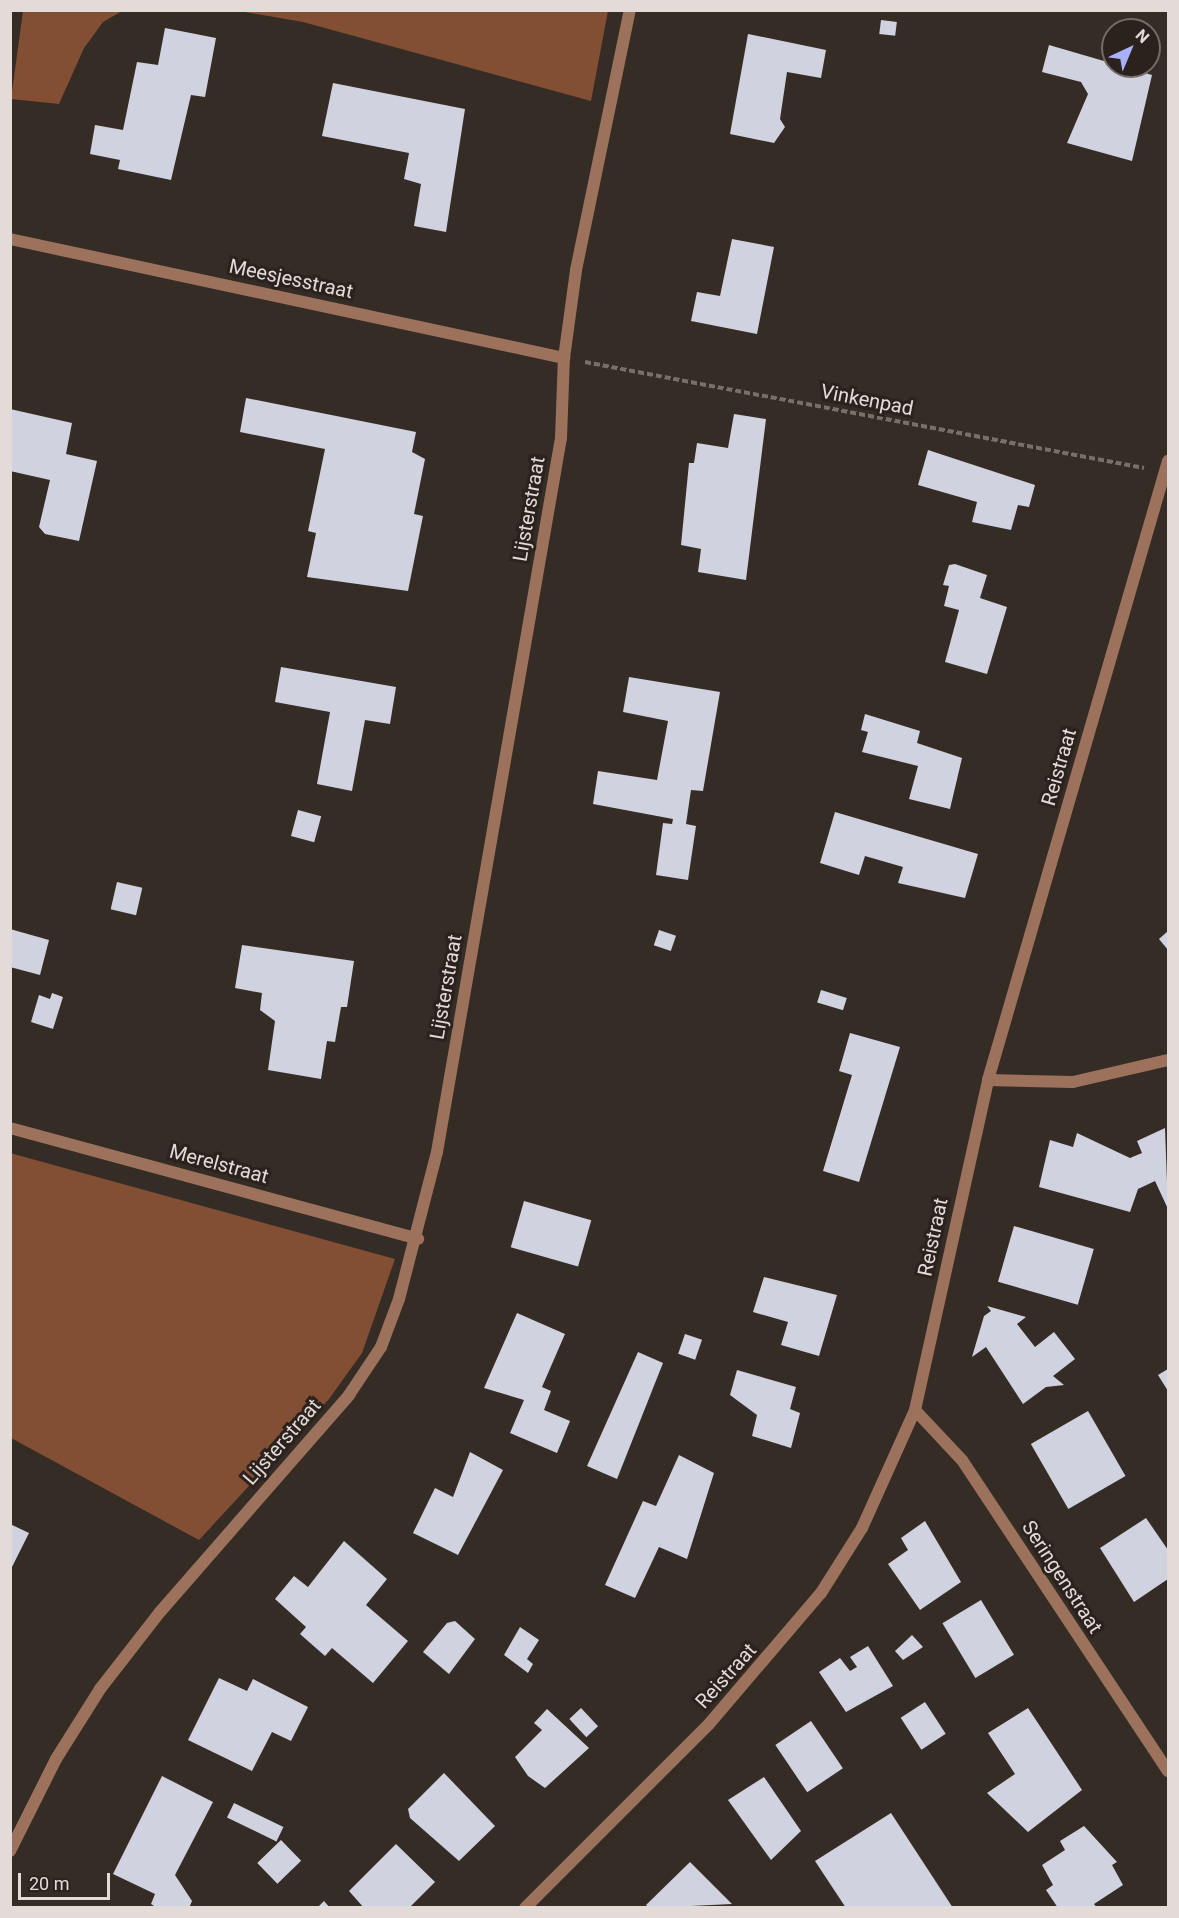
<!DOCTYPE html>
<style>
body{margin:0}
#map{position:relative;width:1179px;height:1918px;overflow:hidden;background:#362c26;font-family:Roboto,sans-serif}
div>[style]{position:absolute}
.forest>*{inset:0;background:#824f34}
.building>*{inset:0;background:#d0d2e0;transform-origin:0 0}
.path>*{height:4px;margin-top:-2px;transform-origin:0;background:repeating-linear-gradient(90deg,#786f6a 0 6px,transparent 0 9px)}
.street>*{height:12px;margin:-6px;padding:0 6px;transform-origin:6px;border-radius:6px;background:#9c725c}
span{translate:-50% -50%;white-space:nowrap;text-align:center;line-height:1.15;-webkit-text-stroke:6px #2c221d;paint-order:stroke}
.street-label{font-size:20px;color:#e2dbd7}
.frame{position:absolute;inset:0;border:12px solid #e2dbd7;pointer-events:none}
.north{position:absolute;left:1101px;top:18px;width:60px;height:60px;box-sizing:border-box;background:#2c221d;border:2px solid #756c67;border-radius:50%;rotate:44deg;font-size:16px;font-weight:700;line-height:24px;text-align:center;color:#e2dbd7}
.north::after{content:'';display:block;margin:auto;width:21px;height:27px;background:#a9b0fc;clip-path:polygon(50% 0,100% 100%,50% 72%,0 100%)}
.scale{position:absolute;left:18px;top:1873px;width:92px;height:27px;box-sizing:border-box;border:3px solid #e2dbd7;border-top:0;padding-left:8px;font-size:18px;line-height:21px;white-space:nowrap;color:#e2dbd7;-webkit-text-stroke:4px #2c221d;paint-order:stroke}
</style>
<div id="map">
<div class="forest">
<i style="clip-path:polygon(23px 11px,122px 11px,103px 22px,84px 48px,59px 104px,11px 99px)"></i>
<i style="clip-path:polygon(239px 11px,608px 11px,591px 101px,303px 22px)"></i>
<i style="clip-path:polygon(10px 1153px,395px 1259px,362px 1353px,329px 1399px,199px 1540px,11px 1438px)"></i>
</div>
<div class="building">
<i style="left:881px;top:20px;width:16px;height:14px;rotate:7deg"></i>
<i style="clip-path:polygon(165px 28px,216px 38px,205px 97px,191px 95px,171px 180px,118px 169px,120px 160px,90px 154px,95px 125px,123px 130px,137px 62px,158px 65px)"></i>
<i style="clip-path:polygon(748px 34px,826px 50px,821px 78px,787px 72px,780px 119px,785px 127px,774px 143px,730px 134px)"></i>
<i style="clip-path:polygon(1049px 45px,1152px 75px,1132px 161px,1067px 143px,1088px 94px,1081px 82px,1042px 72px)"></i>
<i style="clip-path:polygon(333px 83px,465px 109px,446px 232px,414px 226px,421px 184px,404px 179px,409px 153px,322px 136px)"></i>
<i style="clip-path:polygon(732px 239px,774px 247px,757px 334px,691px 321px,697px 292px,720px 296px)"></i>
<i style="clip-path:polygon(246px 398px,416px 432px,412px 452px,425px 459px,414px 514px,423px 516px,408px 591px,307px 577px,316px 533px,308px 531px,325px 449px,240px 432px)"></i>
<i style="clip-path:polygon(10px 409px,72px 423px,66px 454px,97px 461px,79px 541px,45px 534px,39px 527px,50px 480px,10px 471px)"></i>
<i style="clip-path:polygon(734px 414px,766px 419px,746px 580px,698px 572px,701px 549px,681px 545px,689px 463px,694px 463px,697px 443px,728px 448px)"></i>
<i style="clip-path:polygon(928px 450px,1035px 485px,1029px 507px,1018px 505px,1011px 530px,972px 522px,977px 502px,918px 485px)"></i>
<i style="clip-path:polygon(955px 564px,987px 575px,980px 598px,1007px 607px,987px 674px,945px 662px,959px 610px,944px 606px,949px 586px,943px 585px,949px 565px)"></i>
<i style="clip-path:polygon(281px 667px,396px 687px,390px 724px,365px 720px,352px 791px,317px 784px,330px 712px,275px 702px)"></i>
<i style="clip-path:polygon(629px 677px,720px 692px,703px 791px,691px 790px,686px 824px,696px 826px,688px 880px,656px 875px,663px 823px,672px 824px,673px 819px,593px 804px,598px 771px,657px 780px,668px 721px,623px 712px)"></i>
<i style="clip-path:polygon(865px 714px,920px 731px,917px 743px,962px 758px,950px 809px,909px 799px,918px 766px,862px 752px,868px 732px,861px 730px)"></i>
<i style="left:298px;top:810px;width:24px;height:27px;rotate:15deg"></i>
<i style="clip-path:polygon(835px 812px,978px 854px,965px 898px,898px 883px,903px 867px,865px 856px,859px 875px,820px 863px)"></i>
<i style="left:117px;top:882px;width:26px;height:28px;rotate:13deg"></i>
<i style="clip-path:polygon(10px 929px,49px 940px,40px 975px,10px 967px)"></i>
<i style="left:659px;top:930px;width:18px;height:16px;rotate:19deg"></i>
<i style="clip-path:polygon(1168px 931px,1168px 950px,1159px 939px)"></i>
<i style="clip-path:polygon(242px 945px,354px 961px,347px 1007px,341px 1007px,335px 1042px,327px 1041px,321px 1079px,268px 1070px,275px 1021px,260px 1010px,262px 993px,235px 988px)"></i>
<i style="left:821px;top:990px;width:27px;height:13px;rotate:17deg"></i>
<i style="clip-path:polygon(52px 993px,63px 997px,53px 1029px,31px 1022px,39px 995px,50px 999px)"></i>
<i style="clip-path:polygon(850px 1033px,900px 1047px,859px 1182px,823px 1171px,852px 1075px,839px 1071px)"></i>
<i style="clip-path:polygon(1165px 1128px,1168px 1209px,1155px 1181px,1138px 1189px,1130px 1212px,1039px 1187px,1050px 1140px,1073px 1147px,1077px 1133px,1130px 1158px,1142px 1153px,1137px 1141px)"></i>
<i style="left:524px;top:1201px;width:70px;height:48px;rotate:16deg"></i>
<i style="left:1014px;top:1226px;width:83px;height:58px;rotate:16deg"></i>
<i style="clip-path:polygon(764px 1277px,837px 1295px,819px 1356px,781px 1345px,788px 1322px,753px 1312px)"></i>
<i style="clip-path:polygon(987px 1306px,1026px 1317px,1017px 1324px,1035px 1347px,1054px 1332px,1075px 1359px,1053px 1376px,1064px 1385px,1046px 1387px,1023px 1404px,986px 1347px,972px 1357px,984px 1316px,991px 1311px)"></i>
<i style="clip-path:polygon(517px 1313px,565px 1334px,542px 1387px,551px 1391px,544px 1410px,570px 1421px,557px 1453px,510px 1433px,524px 1400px,484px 1388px)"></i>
<i style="left:685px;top:1334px;width:18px;height:21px;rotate:19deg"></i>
<i style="clip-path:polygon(638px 1352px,663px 1363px,617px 1479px,587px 1466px)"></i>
<i style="clip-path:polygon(1168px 1369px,1168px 1391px,1158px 1375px)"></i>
<i style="clip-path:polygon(737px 1370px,796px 1387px,790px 1409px,800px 1413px,791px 1448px,752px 1436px,757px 1415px,730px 1395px)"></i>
<i style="left:1088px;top:1411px;width:75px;height:66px;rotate:60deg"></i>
<i style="clip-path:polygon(470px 1452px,503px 1470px,458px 1555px,413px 1533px,435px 1488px,453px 1497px)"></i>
<i style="clip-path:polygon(679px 1455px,714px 1473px,687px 1559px,659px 1547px,635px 1598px,605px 1585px,643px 1501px,656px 1506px)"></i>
<i style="clip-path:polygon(1146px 1518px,1168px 1550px,1168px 1579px,1134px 1602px,1100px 1548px)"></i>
<i style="clip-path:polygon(925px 1521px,961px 1582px,920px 1610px,888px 1564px,908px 1550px,901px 1538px)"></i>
<i style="clip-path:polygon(10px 1524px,29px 1533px,10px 1571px)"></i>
<i style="clip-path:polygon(344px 1541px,387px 1579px,366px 1605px,408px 1641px,373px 1683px,332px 1648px,325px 1656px,300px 1634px,306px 1627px,275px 1599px,294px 1576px,308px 1587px)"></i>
<i style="left:981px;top:1600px;width:64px;height:45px;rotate:59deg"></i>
<i style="clip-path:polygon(455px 1621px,475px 1639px,449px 1674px,423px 1652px,447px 1623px)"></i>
<i style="clip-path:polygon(520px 1627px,539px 1640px,527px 1659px,533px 1664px,528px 1673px,504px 1655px)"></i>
<i style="clip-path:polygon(912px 1635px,923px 1647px,903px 1660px,895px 1651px)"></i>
<i style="clip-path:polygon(868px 1646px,893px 1686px,846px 1712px,819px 1672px,840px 1658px,850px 1671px,857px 1667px,850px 1657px)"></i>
<i style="clip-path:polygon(219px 1678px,247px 1691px,253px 1679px,308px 1707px,291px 1741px,272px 1732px,252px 1771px,188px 1740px)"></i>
<i style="left:925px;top:1702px;width:38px;height:29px;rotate:57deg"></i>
<i style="left:581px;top:1708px;width:25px;height:16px;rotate:47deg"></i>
<i style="clip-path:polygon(1028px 1708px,1082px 1790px,1028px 1832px,987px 1793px,1015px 1774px,988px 1733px)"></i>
<i style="clip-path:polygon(547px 1709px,589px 1748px,545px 1788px,528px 1776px,515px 1757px,542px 1730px,534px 1723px)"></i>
<i style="left:811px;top:1721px;width:57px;height:43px;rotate:56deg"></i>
<i style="clip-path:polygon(444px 1773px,495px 1826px,459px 1861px,410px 1818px,408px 1809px)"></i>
<i style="clip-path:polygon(162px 1776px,213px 1802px,175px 1875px,192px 1901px,189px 1908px,157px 1908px,151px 1904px,155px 1894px,113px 1874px)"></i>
<i style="clip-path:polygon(764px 1777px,801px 1831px,771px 1860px,728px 1800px)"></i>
<i style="left:234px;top:1803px;width:55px;height:16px;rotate:26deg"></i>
<i style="clip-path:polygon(891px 1813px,953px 1908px,846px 1908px,815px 1861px)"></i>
<i style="clip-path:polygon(1084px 1826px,1117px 1862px,1112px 1865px,1123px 1885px,1094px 1904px,1097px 1908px,1058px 1908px,1046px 1890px,1053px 1885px,1042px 1865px,1065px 1850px,1060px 1841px)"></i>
<i style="left:281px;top:1840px;width:29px;height:33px;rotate:46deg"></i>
<i style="clip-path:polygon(396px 1844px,435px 1882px,409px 1908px,364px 1908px,349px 1891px)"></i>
<i style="clip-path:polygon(690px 1862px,732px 1904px,649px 1908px,646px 1905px)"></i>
<i style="clip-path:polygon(324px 1901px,330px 1908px,317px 1908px)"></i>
</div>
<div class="path">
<i style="left:585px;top:362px;width:569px;rotate:10.74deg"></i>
</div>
<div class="street">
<i style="left:10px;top:239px;width:567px;rotate:12.12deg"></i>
<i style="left:988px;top:1080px;width:85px;rotate:1.3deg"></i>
<i style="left:1073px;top:1082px;width:98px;rotate:-13deg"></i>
<i style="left:10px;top:1128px;width:423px;rotate:15.2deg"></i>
<i style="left:915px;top:1410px;width:69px;rotate:46.8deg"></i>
<i style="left:962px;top:1460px;width:373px;rotate:56.5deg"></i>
<i style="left:10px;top:1851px;width:103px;rotate:-63.4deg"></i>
<i style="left:56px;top:1759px;width:83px;rotate:-57.8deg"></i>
<i style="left:100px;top:1689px;width:98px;rotate:-52.1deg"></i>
<i style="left:160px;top:1612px;width:288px;rotate:-48.9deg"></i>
<i style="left:349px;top:1395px;width:58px;rotate:-56.3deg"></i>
<i style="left:381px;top:1347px;width:51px;rotate:-69.4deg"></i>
<i style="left:399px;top:1299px;width:152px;rotate:-75.5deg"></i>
<i style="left:437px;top:1152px;width:725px;rotate:-80.15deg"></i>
<i style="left:561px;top:438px;width:80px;rotate:-87.9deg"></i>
<i style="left:564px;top:358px;width:89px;rotate:-82.2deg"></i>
<i style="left:576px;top:270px;width:266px;rotate:-78.3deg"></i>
<i style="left:525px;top:1908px;width:260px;rotate:-45deg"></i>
<i style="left:709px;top:1724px;width:172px;rotate:-49.5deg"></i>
<i style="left:821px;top:1593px;width:77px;rotate:-57.8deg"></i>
<i style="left:862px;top:1528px;width:129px;rotate:-65.8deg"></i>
<i style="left:915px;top:1410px;width:338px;rotate:-77.5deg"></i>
<i style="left:988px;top:1080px;width:645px;rotate:-73.79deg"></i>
</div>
<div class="street-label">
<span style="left:291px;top:279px;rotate:12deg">Meesjesstraat</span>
<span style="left:867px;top:400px;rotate:11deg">Vinkenpad</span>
<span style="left:529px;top:509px;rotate:-80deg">Lijsterstraat</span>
<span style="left:1059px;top:767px;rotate:-74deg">Reistraat</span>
<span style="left:446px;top:987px;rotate:-80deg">Lijsterstraat</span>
<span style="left:219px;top:1164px;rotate:15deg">Merelstraat</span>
<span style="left:933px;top:1237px;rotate:-78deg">Reistraat</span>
<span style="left:282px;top:1442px;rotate:-49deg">Lijsterstraat</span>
<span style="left:1062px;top:1577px;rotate:57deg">Seringenstraat</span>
<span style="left:726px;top:1676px;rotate:-48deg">Reistraat</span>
</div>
<div class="frame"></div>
<div class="north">N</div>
<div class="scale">20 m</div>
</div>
